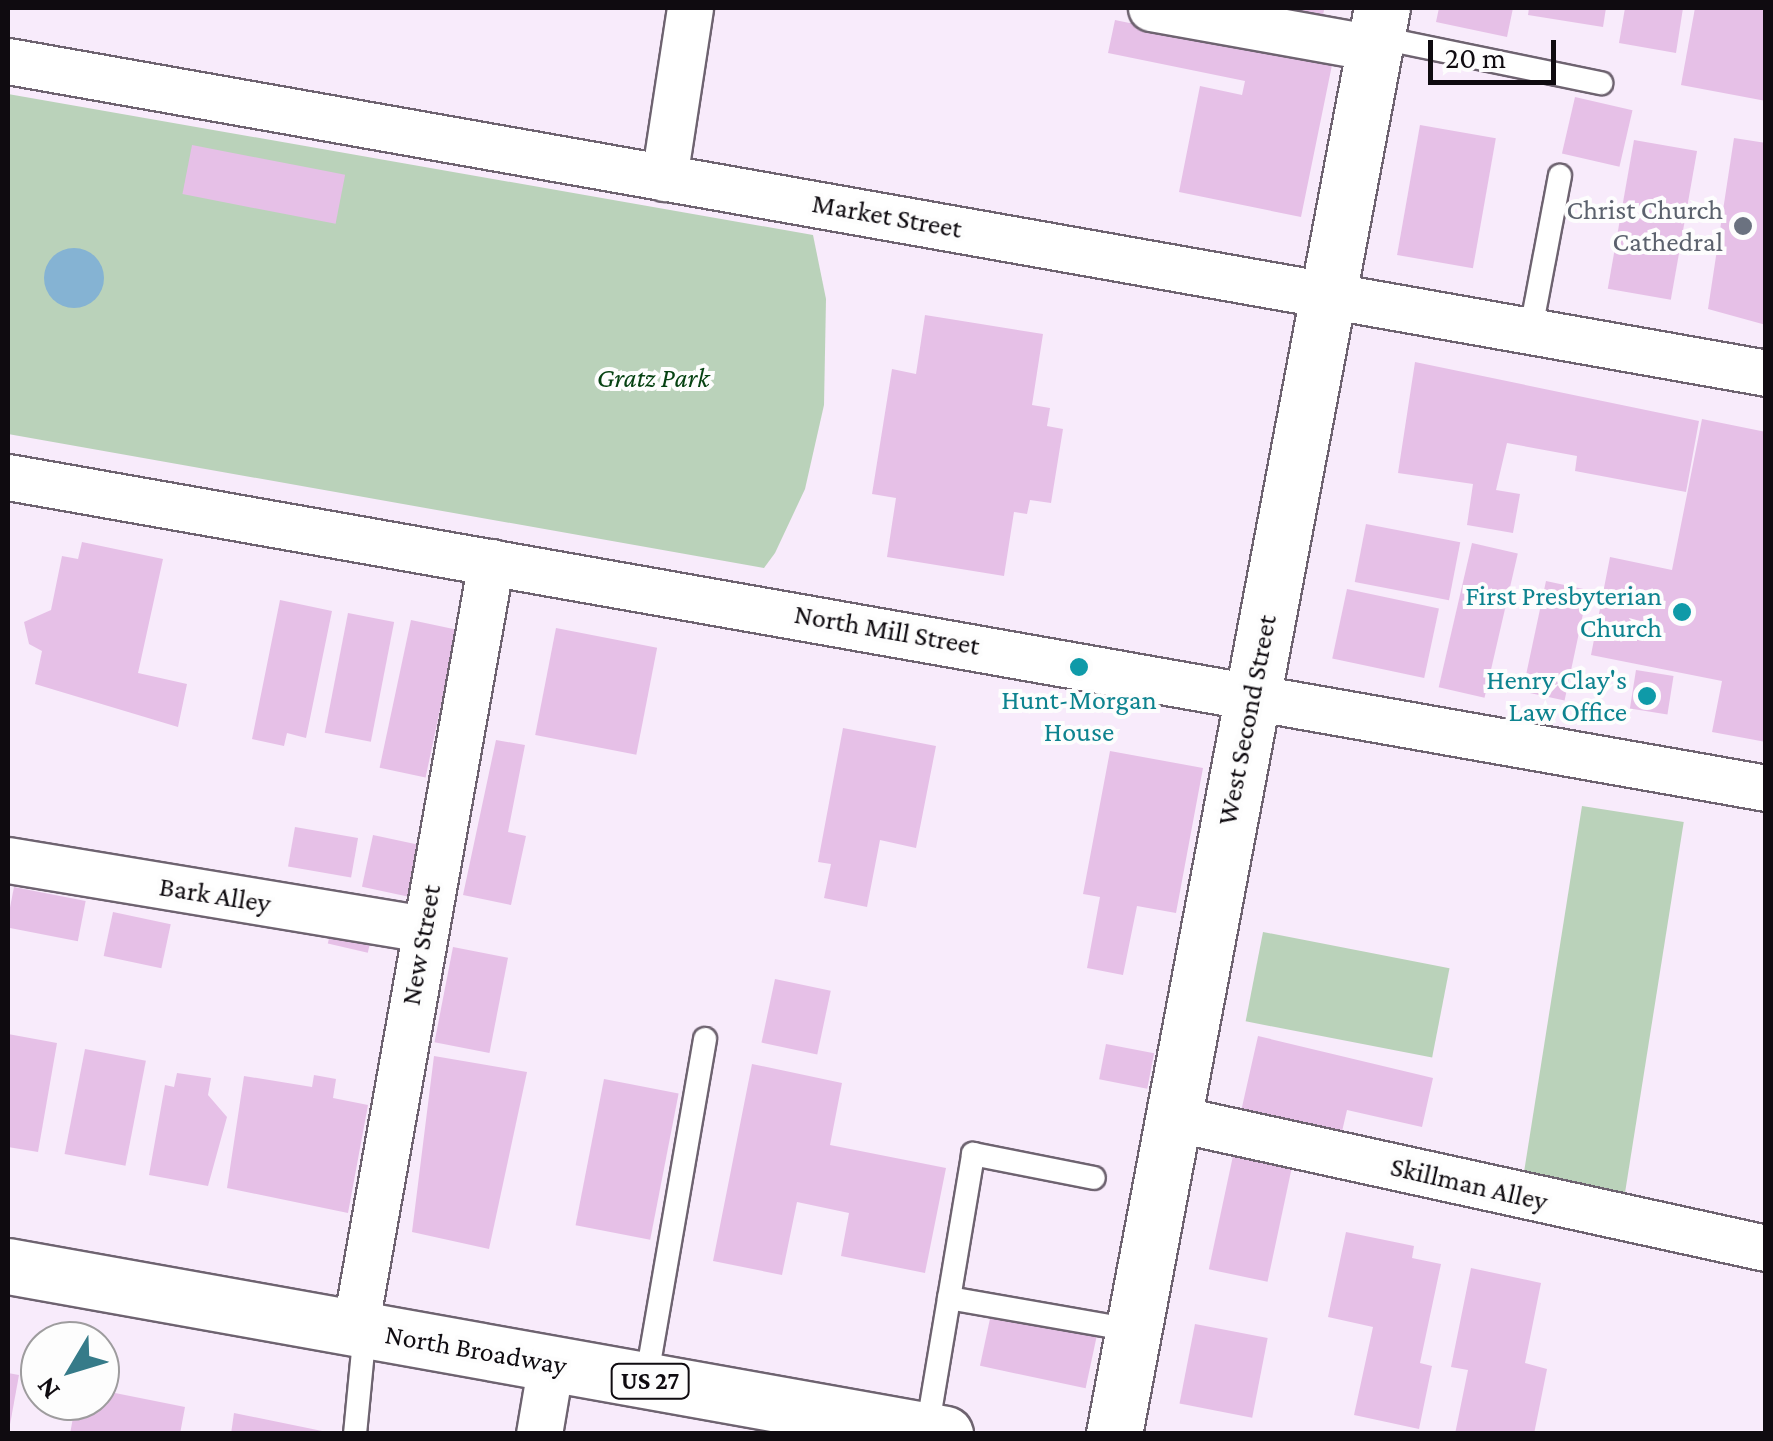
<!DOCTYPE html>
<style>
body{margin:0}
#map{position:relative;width:1773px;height:1441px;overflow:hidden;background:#f8ebfb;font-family:"Crimson Pro",serif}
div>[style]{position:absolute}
.green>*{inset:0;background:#bad2ba;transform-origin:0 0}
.water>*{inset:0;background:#85b3d3}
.round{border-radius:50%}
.building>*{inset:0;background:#e6c0e7;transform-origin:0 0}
.roads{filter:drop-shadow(2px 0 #6e6370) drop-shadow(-2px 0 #6e6370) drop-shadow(0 2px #6e6370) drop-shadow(0 -2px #6e6370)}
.service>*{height:22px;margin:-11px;padding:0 11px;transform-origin:11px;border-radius:11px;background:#fff}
.minor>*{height:45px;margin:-22.5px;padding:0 22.5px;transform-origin:22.5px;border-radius:22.5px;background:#fff}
.tertiary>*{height:55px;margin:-27.5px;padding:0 27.5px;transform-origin:27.5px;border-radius:27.5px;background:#fff}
.primary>*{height:55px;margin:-27.5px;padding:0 27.5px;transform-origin:27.5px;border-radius:27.5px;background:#fff}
.dots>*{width:28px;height:28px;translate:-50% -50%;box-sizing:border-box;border:5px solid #fdfdfd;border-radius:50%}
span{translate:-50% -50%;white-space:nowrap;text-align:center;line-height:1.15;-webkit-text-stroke:8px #fdfdfd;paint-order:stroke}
.shield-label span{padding:2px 8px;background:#fdfdfd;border:2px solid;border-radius:8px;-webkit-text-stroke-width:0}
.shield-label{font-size:25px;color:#0f0b10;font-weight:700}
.worship-label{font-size:28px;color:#5b616d}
.right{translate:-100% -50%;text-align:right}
.street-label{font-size:28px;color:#0f0b10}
.park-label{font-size:28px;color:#064212;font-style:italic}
.culture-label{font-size:28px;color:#0d838f}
.frame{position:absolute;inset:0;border:10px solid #0f0b10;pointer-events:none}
.north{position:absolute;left:20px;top:1321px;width:100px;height:100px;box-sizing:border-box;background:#fdfdfd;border:2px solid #9e9c9e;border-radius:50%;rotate:232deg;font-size:28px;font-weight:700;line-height:40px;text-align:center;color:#0f0b10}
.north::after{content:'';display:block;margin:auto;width:35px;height:45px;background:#367b89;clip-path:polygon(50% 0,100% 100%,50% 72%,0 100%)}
.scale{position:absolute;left:1428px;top:40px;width:128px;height:45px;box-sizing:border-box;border:5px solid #0f0b10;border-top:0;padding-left:12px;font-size:30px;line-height:35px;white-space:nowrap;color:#0f0b10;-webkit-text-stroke:8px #fdfdfd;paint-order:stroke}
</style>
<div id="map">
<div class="green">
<i style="clip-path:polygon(8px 94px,813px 235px,826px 299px,824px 405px,805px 489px,775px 553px,764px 568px,8px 434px)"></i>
<i style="left:1582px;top:806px;width:103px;height:386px;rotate:9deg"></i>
<i style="left:1263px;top:932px;width:190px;height:91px;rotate:11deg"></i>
</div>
<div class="water">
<i class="round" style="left:44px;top:248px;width:60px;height:60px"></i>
</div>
<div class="building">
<i style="clip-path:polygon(1232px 8px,1308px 8px,1324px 10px,1321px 26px)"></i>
<i style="clip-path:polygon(1439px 8px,1513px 8px,1507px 37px,1436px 22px)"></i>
<i style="clip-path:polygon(1529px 8px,1606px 8px,1603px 27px,1528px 15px)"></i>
<i style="clip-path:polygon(1625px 8px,1683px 8px,1676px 53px,1619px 43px)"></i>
<i style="clip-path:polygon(1695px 8px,1766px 8px,1766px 101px,1681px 85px)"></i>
<i style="clip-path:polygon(1115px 20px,1332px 65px,1301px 217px,1179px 192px,1200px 86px,1242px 95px,1245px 81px,1108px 53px)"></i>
<i style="left:1575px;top:97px;width:59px;height:58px;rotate:13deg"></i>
<i style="left:1420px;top:125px;width:77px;height:132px;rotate:10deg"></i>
<i style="clip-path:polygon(1734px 138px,1766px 143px,1766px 325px,1708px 309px)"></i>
<i style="left:1634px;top:140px;width:64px;height:151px;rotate:10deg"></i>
<i style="left:192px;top:145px;width:156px;height:50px;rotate:11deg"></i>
<i style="clip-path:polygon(925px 315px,1043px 334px,1032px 405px,1050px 408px,1047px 426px,1063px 429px,1051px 503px,1030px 500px,1027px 514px,1014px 512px,1004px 576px,887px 557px,896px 498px,872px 494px,892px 369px,916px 374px)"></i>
<i style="clip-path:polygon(1415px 362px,1699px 421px,1686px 492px,1575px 471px,1577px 456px,1507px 443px,1496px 490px,1520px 494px,1513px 533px,1467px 525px,1473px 484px,1398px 473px)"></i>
<i style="clip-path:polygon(1702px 419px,1766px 432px,1766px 742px,1712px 732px,1722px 681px,1591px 655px,1610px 557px,1672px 570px)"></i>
<i style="left:1366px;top:524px;width:96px;height:59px;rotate:11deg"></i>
<i style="clip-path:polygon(82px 542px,163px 559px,138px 673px,187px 684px,178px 727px,35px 684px,42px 651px,29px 644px,24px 622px,51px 610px,62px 556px,78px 559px)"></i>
<i style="left:1472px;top:543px;width:47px;height:148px;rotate:13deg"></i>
<i style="left:1546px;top:581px;width:43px;height:113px;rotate:12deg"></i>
<i style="left:1347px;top:589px;width:94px;height:71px;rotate:12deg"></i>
<i style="clip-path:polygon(280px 600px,332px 611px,306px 738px,287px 733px,284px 746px,252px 739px)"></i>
<i style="left:348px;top:613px;width:47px;height:122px;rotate:11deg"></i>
<i style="left:411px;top:620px;width:47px;height:151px;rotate:12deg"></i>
<i style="left:556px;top:628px;width:103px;height:109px;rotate:11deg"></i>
<i style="left:1636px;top:670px;width:38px;height:39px;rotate:9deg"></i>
<i style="clip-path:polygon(843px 728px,936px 746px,916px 848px,880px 840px,867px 907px,824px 898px,831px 864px,818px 862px)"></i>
<i style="clip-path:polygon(496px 740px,525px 745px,508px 832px,526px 836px,511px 905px,463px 895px)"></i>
<i style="clip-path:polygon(1110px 751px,1203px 768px,1176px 913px,1137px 906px,1123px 975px,1087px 968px,1100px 897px,1083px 894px)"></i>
<i style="left:295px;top:827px;width:64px;height:40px;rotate:10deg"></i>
<i style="left:373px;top:835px;width:49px;height:53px;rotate:12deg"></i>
<i style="left:14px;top:887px;width:73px;height:41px;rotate:11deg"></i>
<i style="left:113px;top:912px;width:59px;height:45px;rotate:12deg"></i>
<i style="left:333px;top:921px;width:41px;height:23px;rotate:13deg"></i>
<i style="left:453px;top:947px;width:56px;height:97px;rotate:11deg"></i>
<i style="left:775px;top:979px;width:57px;height:65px;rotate:12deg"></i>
<i style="clip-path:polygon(8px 1034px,57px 1043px,38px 1152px,8px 1147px)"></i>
<i style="clip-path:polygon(1258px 1036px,1433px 1078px,1422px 1127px,1347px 1110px,1340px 1140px,1240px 1116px)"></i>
<i style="left:1106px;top:1044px;width:49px;height:36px;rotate:11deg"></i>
<i style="left:85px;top:1049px;width:62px;height:107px;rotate:11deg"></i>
<i style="clip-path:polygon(434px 1056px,527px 1072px,489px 1249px,412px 1232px)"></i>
<i style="clip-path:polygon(752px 1064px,842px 1083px,830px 1145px,946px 1168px,925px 1273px,841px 1256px,849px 1213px,797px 1202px,782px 1275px,713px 1261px)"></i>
<i style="clip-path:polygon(177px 1073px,211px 1078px,208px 1095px,227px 1117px,208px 1186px,149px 1175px,165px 1085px,174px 1087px)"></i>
<i style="clip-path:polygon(314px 1075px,336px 1079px,333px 1098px,368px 1105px,348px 1213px,227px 1188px,244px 1076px,312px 1087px)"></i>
<i style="left:604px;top:1079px;width:76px;height:149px;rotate:11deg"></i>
<i style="left:1234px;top:1151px;width:60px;height:121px;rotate:12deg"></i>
<i style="clip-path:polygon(1346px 1232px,1414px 1246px,1412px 1258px,1441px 1264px,1420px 1363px,1432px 1366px,1419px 1429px,1354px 1415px,1373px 1327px,1328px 1317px)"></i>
<i style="clip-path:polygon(1471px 1268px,1541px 1283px,1525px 1363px,1547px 1369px,1534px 1434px,1455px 1434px,1468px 1370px,1451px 1367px)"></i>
<i style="left:991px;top:1314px;width:108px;height:53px;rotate:12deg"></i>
<i style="left:1195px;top:1324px;width:74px;height:81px;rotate:11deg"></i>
<i style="clip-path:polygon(8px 1373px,19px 1375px,9px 1430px,8px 1430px)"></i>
<i style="clip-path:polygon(100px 1390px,185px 1407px,180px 1434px,70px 1434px,76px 1401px,100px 1401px)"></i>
<i style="clip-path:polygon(234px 1413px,327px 1432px,327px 1434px,231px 1434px)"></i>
</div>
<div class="roads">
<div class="service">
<i style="left:1376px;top:37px;width:230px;rotate:11.6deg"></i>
<i style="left:1531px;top:329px;width:156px;rotate:-79.3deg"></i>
<i style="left:949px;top:1298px;width:187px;rotate:9.9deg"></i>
<i style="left:646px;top:1381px;width:347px;rotate:-80.2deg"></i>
<i style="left:927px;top:1430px;width:280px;rotate:-80.5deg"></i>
<i style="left:973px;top:1154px;width:123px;rotate:11.2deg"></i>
<i style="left:355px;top:1434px;width:103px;rotate:-84.5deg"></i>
</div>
<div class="minor">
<i style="left:1151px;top:8px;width:227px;rotate:10.2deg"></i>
<i style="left:8px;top:61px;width:1785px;rotate:10.06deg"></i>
<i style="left:664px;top:178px;width:172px;rotate:-81.3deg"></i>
<i style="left:8px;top:477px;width:1785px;rotate:10.03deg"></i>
<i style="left:8px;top:860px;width:421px;rotate:9.4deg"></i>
<i style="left:1173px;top:1118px;width:607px;rotate:12.37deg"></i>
<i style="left:355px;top:1329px;width:779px;rotate:-79.95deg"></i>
<i style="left:539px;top:1434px;width:72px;rotate:-80.4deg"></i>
</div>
<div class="tertiary">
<i style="left:1114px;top:1434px;width:1451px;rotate:-79.36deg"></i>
</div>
<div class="primary">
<i style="left:8px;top:1266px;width:952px;rotate:10.16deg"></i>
</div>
</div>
<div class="dots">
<i style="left:1743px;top:226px;background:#6b7280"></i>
<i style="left:1682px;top:612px;background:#0f9aa8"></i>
<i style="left:1079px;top:667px;background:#0f9aa8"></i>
<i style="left:1647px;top:696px;background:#0f9aa8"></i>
</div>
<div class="shield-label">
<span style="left:650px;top:1381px">US 27</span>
</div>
<div class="worship-label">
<span class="right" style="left:1723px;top:226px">Christ Church<br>Cathedral</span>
</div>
<div class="street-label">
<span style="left:887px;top:216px;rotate:10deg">Market Street</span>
<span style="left:887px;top:630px;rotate:10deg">North Mill Street</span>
<span style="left:1247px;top:720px;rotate:-79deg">West Second Street</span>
<span style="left:215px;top:895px;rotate:9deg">Bark Alley</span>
<span style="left:421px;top:945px;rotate:-80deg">New Street</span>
<span style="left:1469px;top:1184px;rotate:13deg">Skillman Alley</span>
<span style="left:476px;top:1350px;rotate:10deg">North Broadway</span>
</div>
<div class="park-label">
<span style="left:653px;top:378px">Gratz Park</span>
</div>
<div class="culture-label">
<span class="right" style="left:1662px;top:612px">First Presbyterian<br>Church</span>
<span class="right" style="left:1627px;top:696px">Henry Clay's<br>Law Office</span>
<span style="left:1079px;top:716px">Hunt-Morgan<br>House</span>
</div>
<div class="frame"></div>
<div class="north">N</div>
<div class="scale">20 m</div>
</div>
